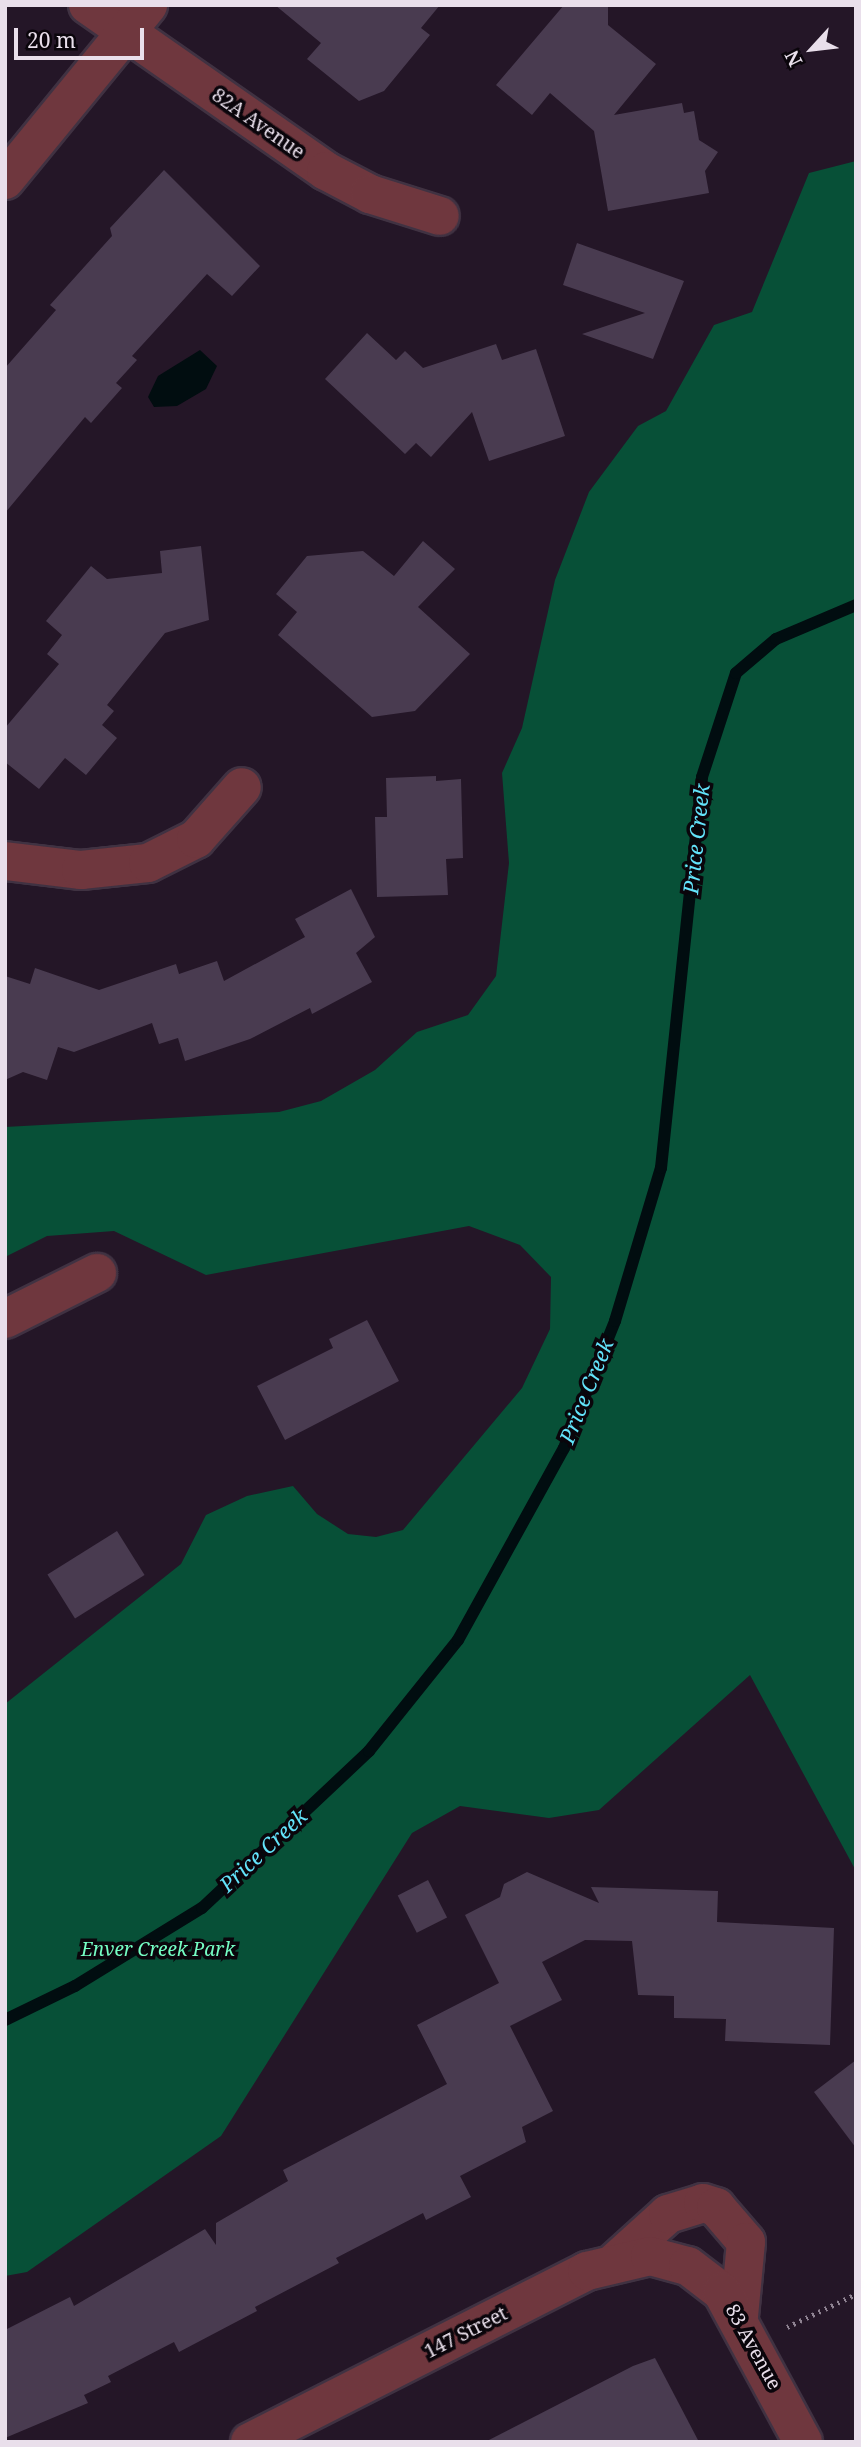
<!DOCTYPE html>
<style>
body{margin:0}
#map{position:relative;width:861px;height:2447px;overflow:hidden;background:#241627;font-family:"Noto Serif",serif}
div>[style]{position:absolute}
.green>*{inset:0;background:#075037}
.water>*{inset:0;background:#010d10}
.stream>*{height:12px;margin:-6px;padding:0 6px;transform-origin:6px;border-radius:6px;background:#010d10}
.building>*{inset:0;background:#493b50;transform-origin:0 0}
.path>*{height:4.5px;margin-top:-2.25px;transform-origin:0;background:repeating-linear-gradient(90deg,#8f8392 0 2px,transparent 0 7px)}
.roads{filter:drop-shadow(2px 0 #403242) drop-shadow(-2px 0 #403242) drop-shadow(0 2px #403242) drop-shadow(0 -2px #403242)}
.minor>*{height:38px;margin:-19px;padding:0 19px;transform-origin:19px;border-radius:19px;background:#6f373e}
span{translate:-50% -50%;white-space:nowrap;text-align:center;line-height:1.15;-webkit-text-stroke:7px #0a050b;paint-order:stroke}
.street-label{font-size:19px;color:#e9dfeb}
.park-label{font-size:19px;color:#75fec4;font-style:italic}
.water-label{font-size:21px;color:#63e4fb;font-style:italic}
.frame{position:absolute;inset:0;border:7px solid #e9dfeb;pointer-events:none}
.north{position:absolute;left:777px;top:14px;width:70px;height:70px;-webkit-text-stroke:5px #0a050b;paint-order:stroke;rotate:243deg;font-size:19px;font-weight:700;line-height:28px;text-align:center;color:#e9dfeb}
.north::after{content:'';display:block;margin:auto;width:24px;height:32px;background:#e9dfeb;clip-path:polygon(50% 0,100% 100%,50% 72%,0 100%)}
.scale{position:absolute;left:14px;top:28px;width:130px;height:32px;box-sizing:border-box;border:4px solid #e9dfeb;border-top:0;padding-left:9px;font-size:21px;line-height:24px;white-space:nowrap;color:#e9dfeb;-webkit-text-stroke:5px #0a050b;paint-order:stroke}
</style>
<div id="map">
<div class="green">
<i style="clip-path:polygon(856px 161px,856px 1871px,750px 1675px,599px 1810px,549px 1818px,460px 1806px,412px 1833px,221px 2136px,27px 2272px,5px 2276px,5px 1704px,181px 1564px,206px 1515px,247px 1496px,293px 1486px,317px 1514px,348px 1534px,376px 1537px,403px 1530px,522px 1388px,550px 1329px,551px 1277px,520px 1245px,469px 1226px,206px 1275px,114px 1231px,47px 1236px,5px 1257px,5px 1127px,279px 1112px,321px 1101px,375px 1070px,417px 1032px,468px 1015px,496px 976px,509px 863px,502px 773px,522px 728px,555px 580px,589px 492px,638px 426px,666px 411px,714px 325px,752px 312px,809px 173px)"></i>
</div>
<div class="water">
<i style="clip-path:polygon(200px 350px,217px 366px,206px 389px,177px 406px,154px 407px,148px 397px,158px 376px)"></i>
</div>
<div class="stream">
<i style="left:5px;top:2020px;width:78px;rotate:-25.9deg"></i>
<i style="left:75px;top:1986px;width:149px;rotate:-31.6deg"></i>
<i style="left:202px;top:1908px;width:229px;rotate:-43.2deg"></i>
<i style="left:369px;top:1751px;width:142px;rotate:-51.3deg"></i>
<i style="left:458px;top:1640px;width:219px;rotate:-61.1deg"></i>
<i style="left:564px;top:1448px;width:137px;rotate:-68.1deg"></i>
<i style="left:615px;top:1321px;width:160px;rotate:-73.3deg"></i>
<i style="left:661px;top:1168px;width:393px;rotate:-84deg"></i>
<i style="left:702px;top:777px;width:109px;rotate:-71.9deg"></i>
<i style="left:736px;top:673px;width:52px;rotate:-40.4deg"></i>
<i style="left:776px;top:639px;width:87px;rotate:-23deg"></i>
</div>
<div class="building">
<i style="clip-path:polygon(275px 5px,440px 5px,421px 28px,430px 35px,384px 91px,359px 101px,307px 59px,321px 43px)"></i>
<i style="clip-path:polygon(564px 5px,608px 5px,608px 25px,656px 64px,614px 115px,682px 103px,684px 113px,694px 111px,699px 140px,718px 152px,705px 171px,709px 193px,608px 211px,594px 131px,550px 93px,532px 115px,496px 85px)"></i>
<i style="clip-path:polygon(164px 170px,260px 266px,232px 296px,207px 274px,132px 356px,137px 360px,116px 383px,122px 388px,91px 423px,85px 417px,5px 513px,5px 368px,56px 310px,50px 305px,112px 236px,110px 228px)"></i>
<i style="clip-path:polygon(577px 243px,684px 281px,653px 359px,582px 334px,645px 313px,563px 285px)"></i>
<i style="clip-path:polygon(367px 333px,396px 360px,405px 351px,423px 368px,496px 344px,502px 360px,536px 349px,565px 436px,489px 461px,472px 412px,431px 457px,416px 443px,405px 454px,325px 379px)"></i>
<i style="clip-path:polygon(423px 541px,455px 569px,418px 607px,470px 654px,415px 711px,372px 717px,278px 635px,297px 612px,276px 594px,307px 556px,363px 551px,394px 576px)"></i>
<i style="clip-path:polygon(201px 546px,209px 620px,165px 633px,107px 705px,114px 711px,102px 725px,117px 738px,86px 775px,65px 758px,39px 789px,5px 762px,5px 728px,59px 664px,47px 654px,62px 635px,46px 621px,91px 566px,107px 579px,162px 573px,160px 551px)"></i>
<i style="clip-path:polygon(436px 776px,436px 781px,461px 779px,463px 858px,446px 859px,448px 895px,377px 897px,375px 817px,387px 817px,386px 778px)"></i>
<i style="clip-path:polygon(351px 889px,375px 937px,356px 953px,372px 982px,312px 1014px,310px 1008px,250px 1039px,185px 1061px,178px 1038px,159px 1044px,152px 1023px,74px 1052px,58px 1047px,47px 1080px,23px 1072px,5px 1080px,5px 976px,30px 984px,35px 968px,99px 990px,176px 964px,179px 974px,217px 961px,224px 981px,305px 937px,295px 919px)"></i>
<i style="clip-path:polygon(367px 1320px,399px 1381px,285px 1440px,257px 1386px,333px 1348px,329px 1339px)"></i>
<i style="left:117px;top:1531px;width:52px;height:82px;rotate:58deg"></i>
<i style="clip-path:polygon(527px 1872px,599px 1903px,591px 1887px,718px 1891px,717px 1922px,834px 1928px,830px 2045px,725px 2041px,726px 2019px,674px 2018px,674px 1996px,638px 1995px,632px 1941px,585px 1940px,542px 1962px,562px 2000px,510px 2026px,553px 2111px,522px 2127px,526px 2142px,460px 2176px,471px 2197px,426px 2220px,423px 2213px,336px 2258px,339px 2263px,255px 2307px,257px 2311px,179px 2352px,174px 2342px,108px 2376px,111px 2382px,84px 2395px,88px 2403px,5px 2438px,5px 2330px,70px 2297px,74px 2306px,205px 2229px,216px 2245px,216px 2223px,288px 2181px,283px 2170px,447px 2084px,417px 2025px,499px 1983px,465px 1915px,500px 1897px,504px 1884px)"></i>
<i style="left:428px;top:1880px;width:42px;height:34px;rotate:63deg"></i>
<i style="clip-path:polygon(856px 2060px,856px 2148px,814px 2092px)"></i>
<i style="clip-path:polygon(655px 2358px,699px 2442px,485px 2442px,633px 2366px)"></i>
</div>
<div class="path">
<i style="left:787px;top:2327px;width:76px;rotate:-25.6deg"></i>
</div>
<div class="roads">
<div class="minor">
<i style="left:88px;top:5px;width:290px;rotate:34.9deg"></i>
<i style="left:326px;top:171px;width:50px;rotate:27.6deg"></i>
<i style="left:370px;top:194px;width:73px;rotate:17.4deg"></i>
<i style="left:5px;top:180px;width:226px;rotate:-50.7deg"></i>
<i style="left:5px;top:861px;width:77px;rotate:6.8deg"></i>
<i style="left:81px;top:870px;width:67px;rotate:-6deg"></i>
<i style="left:148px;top:863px;width:54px;rotate:-26.6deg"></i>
<i style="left:196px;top:839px;width:69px;rotate:-48.5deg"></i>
<i style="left:5px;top:1319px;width:103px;rotate:-26.6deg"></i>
<i style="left:616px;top:2261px;width:70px;rotate:-42.1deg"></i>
<i style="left:668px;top:2214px;width:37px;rotate:-17deg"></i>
<i style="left:703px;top:2203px;width:14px;rotate:17deg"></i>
<i style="left:716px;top:2207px;width:46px;rotate:49.4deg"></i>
<i style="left:746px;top:2242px;width:74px;rotate:95.4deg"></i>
<i style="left:250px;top:2442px;width:378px;rotate:-26.9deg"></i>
<i style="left:587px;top:2271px;width:65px;rotate:-13.4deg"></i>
<i style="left:650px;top:2256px;width:39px;rotate:15deg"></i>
<i style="left:688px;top:2266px;width:43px;rotate:37.4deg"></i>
<i style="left:722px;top:2292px;width:170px;rotate:61.6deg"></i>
</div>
</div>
<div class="street-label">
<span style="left:258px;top:124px;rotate:35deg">82A Avenue</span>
<span style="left:466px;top:2333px;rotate:-27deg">147 Street</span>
<span style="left:753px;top:2347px;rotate:61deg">83 Avenue</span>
</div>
<div class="park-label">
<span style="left:158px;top:1950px">Enver Creek Park</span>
</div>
<div class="water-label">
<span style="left:696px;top:839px;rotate:-84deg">Price Creek</span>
<span style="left:586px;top:1391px;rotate:-68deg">Price Creek</span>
<span style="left:263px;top:1850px;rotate:-43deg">Price Creek</span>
</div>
<div class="frame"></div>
<div class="north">N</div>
<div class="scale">20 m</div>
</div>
